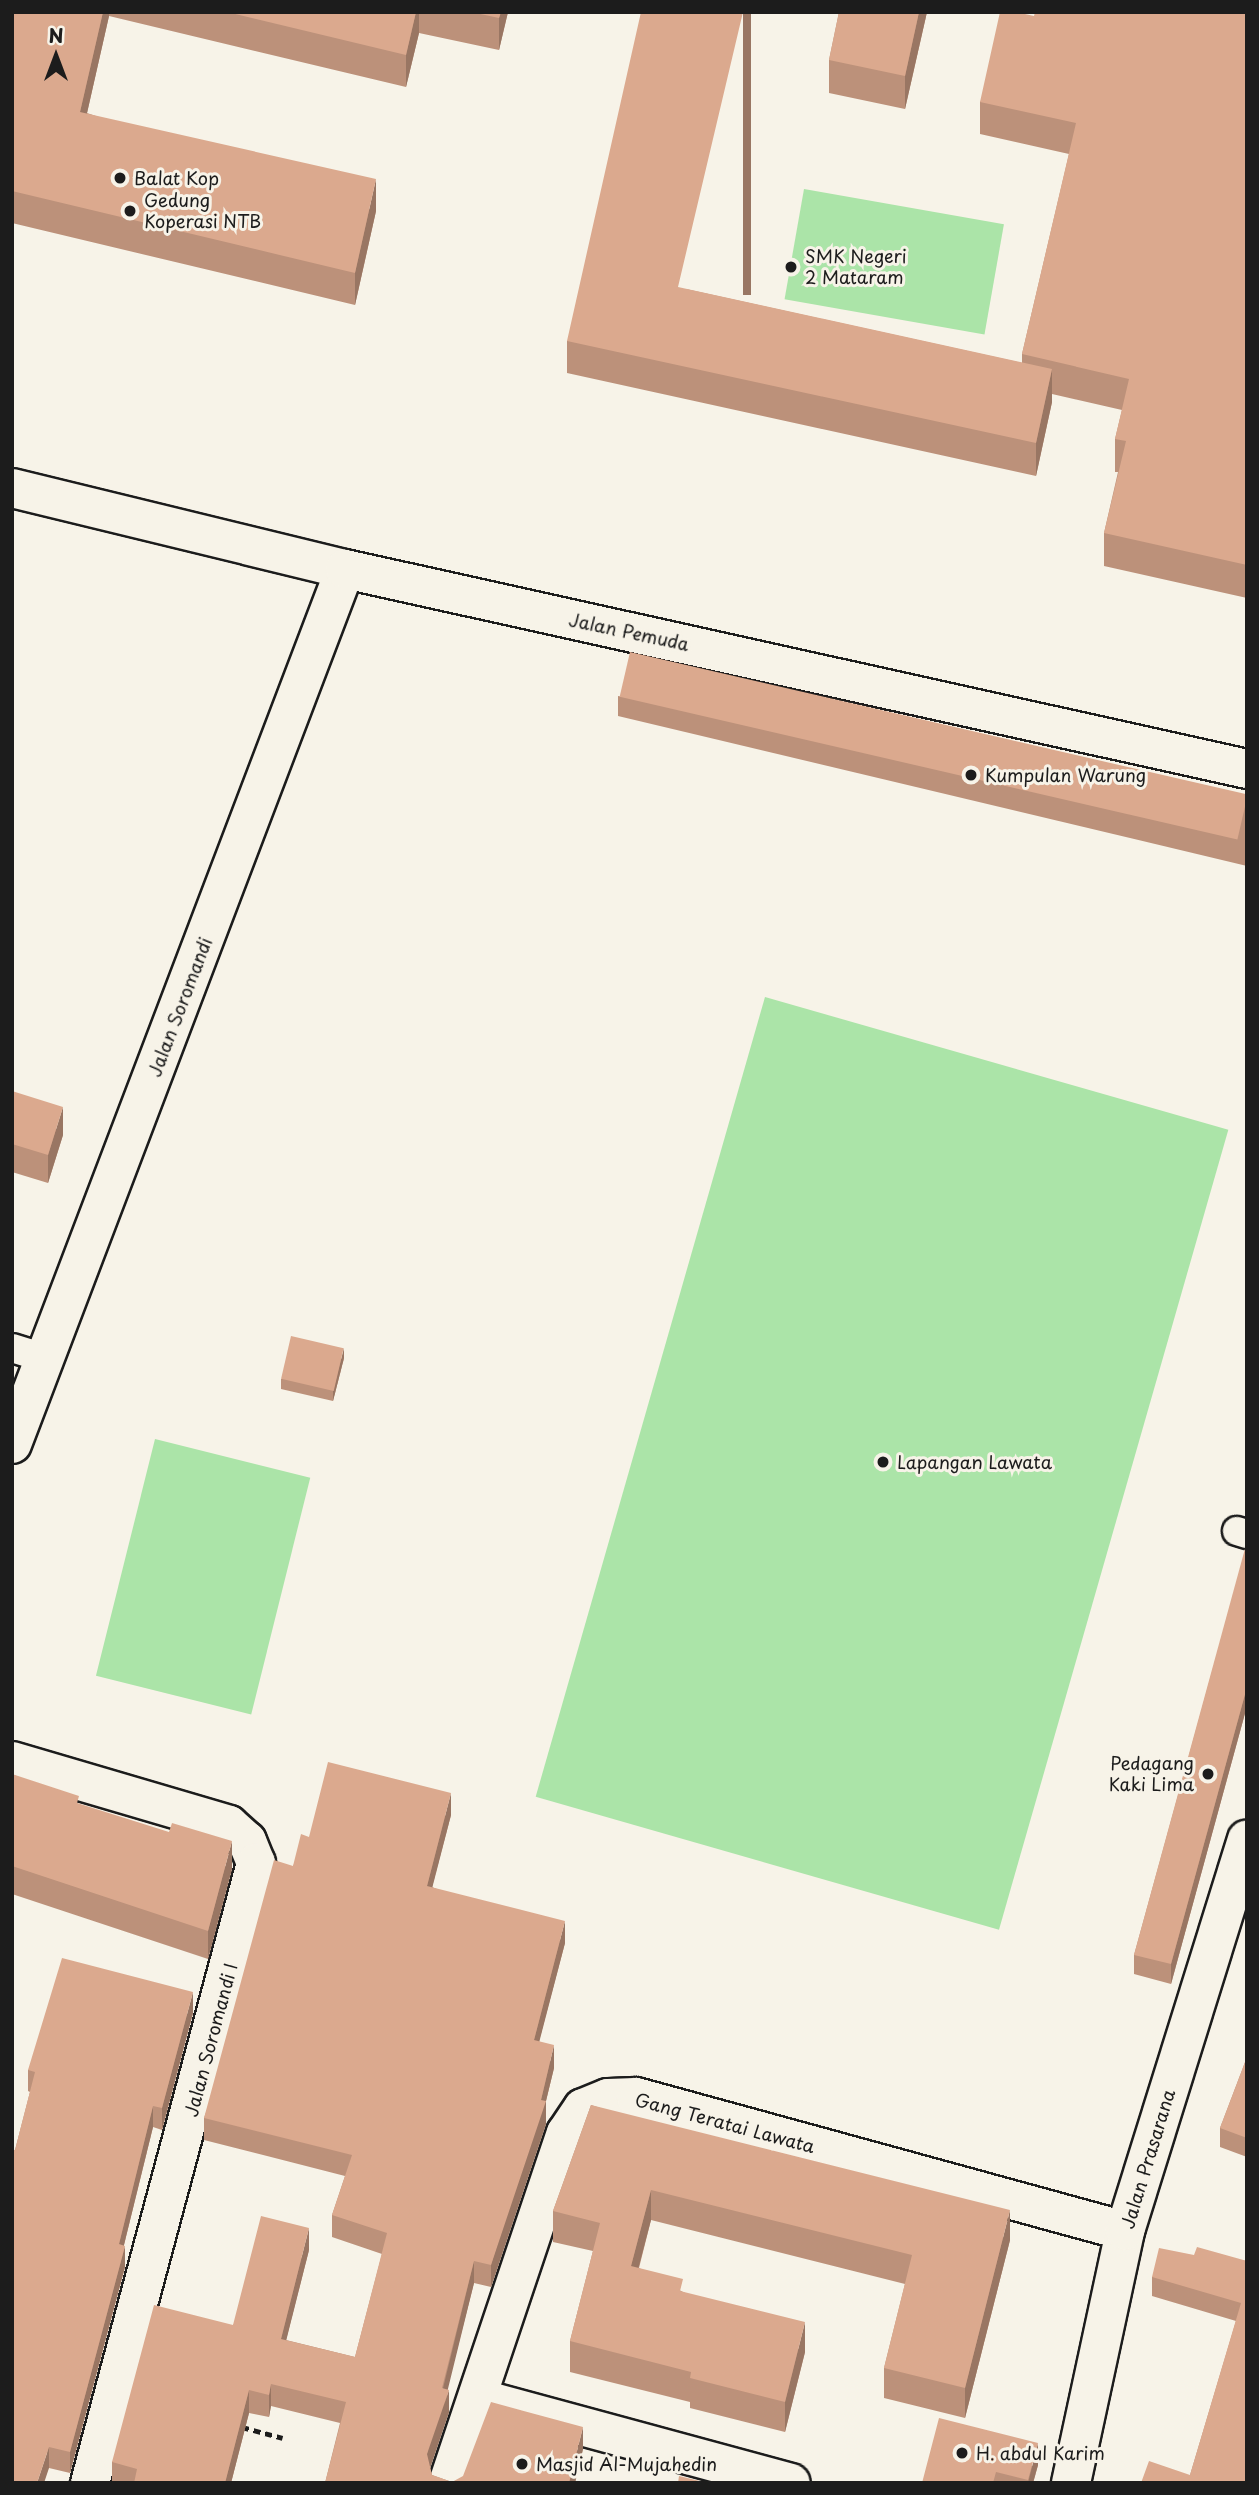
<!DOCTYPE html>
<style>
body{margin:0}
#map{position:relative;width:1259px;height:2495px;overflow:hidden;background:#f7f3e8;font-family:"Playpen Sans",sans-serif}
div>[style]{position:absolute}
.green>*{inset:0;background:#abe4a8;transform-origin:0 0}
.path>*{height:4.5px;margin-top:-2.25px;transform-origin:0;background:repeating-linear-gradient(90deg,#1c1c1c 0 7px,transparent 0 12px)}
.roads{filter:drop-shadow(2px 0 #1c1c1c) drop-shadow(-2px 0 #1c1c1c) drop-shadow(0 2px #1c1c1c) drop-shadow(0 -2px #1c1c1c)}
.service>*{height:28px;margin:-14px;padding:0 14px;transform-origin:14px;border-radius:14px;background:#f7f3e8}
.minor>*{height:38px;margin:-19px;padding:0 19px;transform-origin:19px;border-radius:19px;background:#f7f3e8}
.tertiary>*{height:38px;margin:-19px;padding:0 19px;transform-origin:19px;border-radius:19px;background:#f7f3e8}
.wall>*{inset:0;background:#bc917a}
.shaded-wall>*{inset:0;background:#997663;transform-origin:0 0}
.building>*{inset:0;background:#dba98e;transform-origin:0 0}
.dots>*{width:19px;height:19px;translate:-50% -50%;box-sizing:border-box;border:4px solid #f7f3e8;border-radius:50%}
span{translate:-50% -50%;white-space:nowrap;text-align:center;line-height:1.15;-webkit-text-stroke:6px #f7f3e8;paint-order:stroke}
.poi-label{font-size:18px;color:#1c1c1c}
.left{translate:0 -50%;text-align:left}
.right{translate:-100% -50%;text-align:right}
.street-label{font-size:18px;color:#1c1c1c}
.frame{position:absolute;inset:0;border:14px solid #1c1c1c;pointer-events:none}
.north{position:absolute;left:21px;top:21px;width:70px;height:70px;-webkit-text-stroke:5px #f7f3e8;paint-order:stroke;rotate:0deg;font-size:19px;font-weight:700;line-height:28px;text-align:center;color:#1c1c1c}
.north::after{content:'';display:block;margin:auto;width:24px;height:32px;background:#1c1c1c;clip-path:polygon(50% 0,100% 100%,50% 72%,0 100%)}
</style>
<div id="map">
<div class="green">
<i style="left:804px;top:189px;width:203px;height:112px;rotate:10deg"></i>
<i style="left:765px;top:997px;width:482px;height:832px;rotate:16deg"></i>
<i style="left:155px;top:1439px;width:160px;height:244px;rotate:14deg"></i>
</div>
<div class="path">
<i style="left:242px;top:2427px;width:42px;rotate:15deg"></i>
</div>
<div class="roads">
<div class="service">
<i style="left:12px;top:1348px;width:37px;rotate:17deg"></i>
<i style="left:1237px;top:1531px;width:10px;rotate:17deg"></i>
</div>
<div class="minor">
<i style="left:12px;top:1444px;width:936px;rotate:-69.16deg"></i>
<i style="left:12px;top:1761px;width:226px;rotate:16.4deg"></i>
<i style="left:229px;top:1825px;width:24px;rotate:42deg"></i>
<i style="left:247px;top:1841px;width:24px;rotate:68deg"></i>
<i style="left:256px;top:1863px;width:642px;rotate:104.99deg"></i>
<i style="left:478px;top:2398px;width:324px;rotate:15.2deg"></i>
<i style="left:448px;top:2483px;width:369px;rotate:-71.4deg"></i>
<i style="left:566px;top:2133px;width:30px;rotate:-56deg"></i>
<i style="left:583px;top:2108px;width:27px;rotate:-22deg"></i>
<i style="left:608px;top:2098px;width:28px;rotate:-2deg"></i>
<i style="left:636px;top:2097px;width:507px;rotate:15.32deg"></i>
<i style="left:1071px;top:2483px;width:258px;rotate:-77.9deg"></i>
<i style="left:1125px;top:2231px;width:410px;rotate:-72.7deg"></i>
</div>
<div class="tertiary">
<i style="left:12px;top:488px;width:343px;rotate:13.7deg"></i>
<i style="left:345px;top:569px;width:924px;rotate:12.5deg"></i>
</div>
</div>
<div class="wall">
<i style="clip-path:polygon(12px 12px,508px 12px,499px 50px,419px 33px,406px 87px,109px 16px,87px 113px,376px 211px,355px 305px,12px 223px)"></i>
<i style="clip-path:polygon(839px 12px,927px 12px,905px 109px,829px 93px,829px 60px)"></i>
<i style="clip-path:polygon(1247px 12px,1247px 598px,1104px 566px,1104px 533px,1118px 472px,1115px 472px,1115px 439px,1122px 410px,1052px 394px,1052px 402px,1036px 476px,567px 373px,567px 341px,686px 289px,1022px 363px,1022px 354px,1069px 154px,980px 134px,980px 102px,1034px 16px)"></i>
<i style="clip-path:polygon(618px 696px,1247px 799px,1247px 866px,618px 716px)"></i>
<i style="clip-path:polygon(12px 1091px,63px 1135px,48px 1183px,12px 1172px)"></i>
<i style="clip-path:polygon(344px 1358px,333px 1401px,281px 1389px,281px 1379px)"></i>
<i style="clip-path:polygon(1247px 1545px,1247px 1706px,1171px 1984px,1134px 1974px,1134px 1955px)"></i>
<i style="clip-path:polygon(12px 1774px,79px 1804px,232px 1869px,208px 1959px,12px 1894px)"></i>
<i style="clip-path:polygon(451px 1815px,432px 1887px,565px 1943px,539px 2041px,554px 2068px,546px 2101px,546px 2124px,491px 2287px,474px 2283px,447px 2389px,449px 2412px,430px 2468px,432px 2475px,452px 2482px,583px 2449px,575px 2483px,325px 2483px,340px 2423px,271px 2406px,269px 2417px,249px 2413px,231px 2483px,112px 2483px,112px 2462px,233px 2325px,309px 2250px,286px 2340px,355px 2357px,382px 2254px,332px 2237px,332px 2215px,345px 2176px,204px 2140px,204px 2118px,293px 1866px,309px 1837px)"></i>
<i style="clip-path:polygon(193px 2013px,162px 2130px,153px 2127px,124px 2245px,125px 2267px,70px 2473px,49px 2468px,15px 2150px,30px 2092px,28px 2091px,28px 2070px)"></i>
<i style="clip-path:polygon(1247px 2057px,1247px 2157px,1220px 2147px,1220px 2128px)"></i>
<i style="clip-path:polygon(591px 2105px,1010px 2240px,965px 2418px,884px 2398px,884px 2368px,905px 2284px,651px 2220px,639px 2268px,683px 2292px,805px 2352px,785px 2432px,690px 2408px,690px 2402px,570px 2372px,570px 2341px,593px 2251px,553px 2242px,553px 2211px)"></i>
<i style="clip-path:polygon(1194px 2255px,1247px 2261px,1247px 2483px,1190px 2475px,1236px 2321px,1152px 2296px,1152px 2277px)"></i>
<i style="clip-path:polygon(1038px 2465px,1033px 2483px,922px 2483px)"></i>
</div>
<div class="shaded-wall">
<i style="clip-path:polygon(103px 12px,109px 12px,109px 16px,80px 144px,80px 112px)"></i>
<i style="clip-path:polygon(416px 12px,419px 12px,419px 33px,406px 87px,406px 55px)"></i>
<i style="clip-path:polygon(501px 12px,508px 12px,499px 50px,499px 18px)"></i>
<i style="left:743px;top:12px;width:8px;height:283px"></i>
<i style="clip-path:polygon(919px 12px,927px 12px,905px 109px,905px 76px)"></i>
<i style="clip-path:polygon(376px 179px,376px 211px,355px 305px,355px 273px)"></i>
<i style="clip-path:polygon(1052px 369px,1052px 402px,1036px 476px,1036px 443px)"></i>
<i style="clip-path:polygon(63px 1107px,63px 1135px,48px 1183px,48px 1155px)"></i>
<i style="clip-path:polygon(344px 1348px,344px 1358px,333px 1401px,333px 1391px)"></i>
<i style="clip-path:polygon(1247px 1687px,1247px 1706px,1171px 1984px,1171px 1964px)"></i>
<i style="clip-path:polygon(451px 1793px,451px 1815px,427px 1908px,427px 1886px)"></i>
<i style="clip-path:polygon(232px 1841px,232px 1869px,208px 1959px,208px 1931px)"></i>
<i style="clip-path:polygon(565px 1921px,565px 1943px,534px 2062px,534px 2040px)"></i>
<i style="clip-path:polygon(193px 1992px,193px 2013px,162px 2130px,162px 2108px)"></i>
<i style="clip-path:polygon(554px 2045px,554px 2068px,545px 2105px,546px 2101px,546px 2124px,491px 2287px,491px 2265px,541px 2100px)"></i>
<i style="clip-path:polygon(153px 2106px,153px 2127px,119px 2265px,119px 2244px)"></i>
<i style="clip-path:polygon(651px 2190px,651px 2220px,631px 2296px,631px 2266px)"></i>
<i style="clip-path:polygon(1010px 2210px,1010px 2240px,965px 2418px,965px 2388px)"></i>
<i style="clip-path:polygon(309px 2228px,309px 2250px,281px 2361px,281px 2339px)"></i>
<i style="clip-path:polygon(125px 2246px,125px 2267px,70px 2473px,70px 2452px)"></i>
<i style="clip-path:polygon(474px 2261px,474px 2283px,444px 2405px,449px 2390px,449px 2412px,427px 2477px,427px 2454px)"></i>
<i style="clip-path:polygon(805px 2322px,805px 2352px,785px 2432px,785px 2402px)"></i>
<i style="clip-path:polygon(271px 2384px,271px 2406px,269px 2417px,269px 2395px)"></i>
<i style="clip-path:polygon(249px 2390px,249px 2413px,231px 2483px,225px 2483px)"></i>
<i style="clip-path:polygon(583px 2427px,583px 2449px,575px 2483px,569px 2483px)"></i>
<i style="clip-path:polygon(1038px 2443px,1038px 2465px,1033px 2483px,1028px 2483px)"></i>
<i style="clip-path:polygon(49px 2447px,49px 2468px,44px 2483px,37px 2483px)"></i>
</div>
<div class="building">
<i style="clip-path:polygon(12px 12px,103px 12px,80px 112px,376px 179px,355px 273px,12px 191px)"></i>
<i style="clip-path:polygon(227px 12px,416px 12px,406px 55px)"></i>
<i style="clip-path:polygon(471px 12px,501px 12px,499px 18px)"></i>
<i style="clip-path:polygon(641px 12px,743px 12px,678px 287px,1052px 369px,1036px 443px,567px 341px)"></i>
<i style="clip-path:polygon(839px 12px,919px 12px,905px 76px,829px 60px)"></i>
<i style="clip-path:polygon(1000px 12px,1016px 12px,1034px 16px,1035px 12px,1247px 12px,1247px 565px,1104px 533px,1126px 441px,1115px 439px,1129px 379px,1022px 354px,1076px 123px,980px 102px)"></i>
<i style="left:630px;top:652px;width:634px;height:46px;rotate:13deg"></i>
<i style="clip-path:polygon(12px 1091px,63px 1107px,48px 1155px,12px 1144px)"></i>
<i style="left:291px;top:1336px;width:54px;height:44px;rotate:13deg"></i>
<i style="clip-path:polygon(1246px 1545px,1247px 1545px,1247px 1687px,1171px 1964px,1134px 1955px)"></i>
<i style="clip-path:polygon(328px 1762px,451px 1793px,427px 1886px,565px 1921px,534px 2040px,554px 2045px,541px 2100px,546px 2101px,491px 2265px,474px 2261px,442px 2388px,449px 2390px,427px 2454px,432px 2475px,452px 2482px,463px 2476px,491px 2402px,583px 2427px,569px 2483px,325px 2483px,346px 2402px,271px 2384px,269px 2395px,249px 2390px,225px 2483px,134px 2483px,137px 2469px,112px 2462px,154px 2305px,233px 2325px,261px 2216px,309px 2228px,281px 2339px,355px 2357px,387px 2233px,332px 2215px,352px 2155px,204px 2118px,274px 1860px,293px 1866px,301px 1834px,309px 1837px)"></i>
<i style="clip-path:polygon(12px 1774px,79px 1796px,77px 1803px,169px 1832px,172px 1823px,232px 1841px,208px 1931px,12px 1866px)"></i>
<i style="clip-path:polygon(62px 1958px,193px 1992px,162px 2108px,153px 2106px,119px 2244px,125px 2246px,70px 2452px,49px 2447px,37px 2483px,12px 2483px,12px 2149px,15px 2150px,35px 2072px,28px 2070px)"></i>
<i style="clip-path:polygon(1247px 2057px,1247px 2138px,1220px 2128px)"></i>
<i style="clip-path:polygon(591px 2105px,1010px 2210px,965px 2388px,884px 2368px,912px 2255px,651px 2190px,631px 2266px,683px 2279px,680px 2291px,805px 2322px,785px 2402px,690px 2378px,691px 2372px,570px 2341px,600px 2223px,553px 2211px)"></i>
<i style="clip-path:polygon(1197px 2247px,1247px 2261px,1247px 2483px,1141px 2483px,1149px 2461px,1190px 2475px,1241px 2303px,1152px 2277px,1159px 2248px,1194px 2255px)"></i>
<i style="clip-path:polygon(939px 2418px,1038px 2443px,1028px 2480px,996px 2472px,993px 2483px,922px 2483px)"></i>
<i style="clip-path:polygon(679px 2476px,708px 2483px,678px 2483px)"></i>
</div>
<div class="dots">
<i style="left:120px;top:178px;background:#1c1c1c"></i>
<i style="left:130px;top:211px;background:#1c1c1c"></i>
<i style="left:791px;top:267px;background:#1c1c1c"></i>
<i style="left:971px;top:775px;background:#1c1c1c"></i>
<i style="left:883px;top:1462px;background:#1c1c1c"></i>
<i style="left:1208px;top:1774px;background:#1c1c1c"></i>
<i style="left:962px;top:2453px;background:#1c1c1c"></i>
<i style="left:522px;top:2464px;background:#1c1c1c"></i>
</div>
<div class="poi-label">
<span class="left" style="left:134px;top:178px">Balat Kop</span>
<span class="left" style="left:144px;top:211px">Gedung<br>Koperasi NTB</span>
<span class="left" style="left:805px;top:267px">SMK Negeri<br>2 Mataram</span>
<span class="left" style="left:985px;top:775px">Kumpulan Warung</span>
<span class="left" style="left:897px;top:1462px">Lapangan Lawata</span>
<span class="right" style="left:1194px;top:1774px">Pedagang<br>Kaki Lima</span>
<span class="left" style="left:976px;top:2453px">H. abdul Karim</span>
<span class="left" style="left:536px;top:2464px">Masjid Al-Mujahedin</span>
</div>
<div class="street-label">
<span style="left:629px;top:632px;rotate:12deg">Jalan Pemuda</span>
<span style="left:180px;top:1007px;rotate:-69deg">Jalan Soromandi</span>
<span style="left:211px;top:2040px;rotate:-75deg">Jalan Soromandi I</span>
<span style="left:725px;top:2123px;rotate:15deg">Gang Teratai Lawata</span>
<span style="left:1148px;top:2159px;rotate:-73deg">Jalan Prasarana</span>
</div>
<div class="frame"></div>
<div class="north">N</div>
</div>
